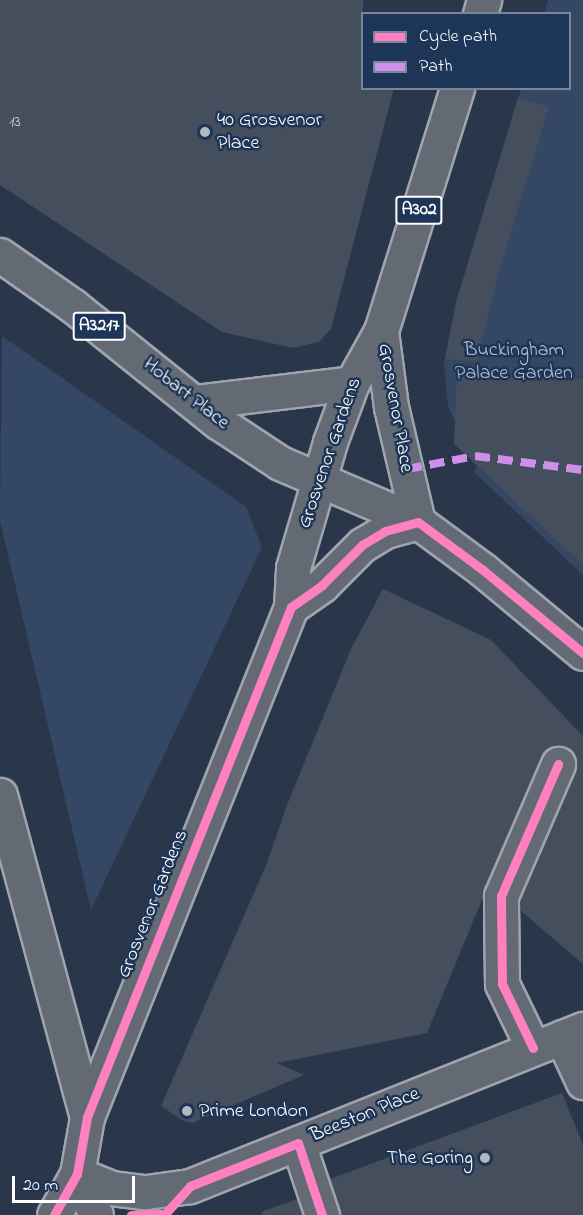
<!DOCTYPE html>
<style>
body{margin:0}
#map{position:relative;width:583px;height:1215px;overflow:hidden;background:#2a374a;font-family:"Indie Flower",sans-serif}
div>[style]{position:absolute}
.green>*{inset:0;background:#344865}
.building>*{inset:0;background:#444e5c}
.roads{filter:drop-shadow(2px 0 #9fa5ae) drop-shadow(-2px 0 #9fa5ae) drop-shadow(0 2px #9fa5ae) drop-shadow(0 -2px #9fa5ae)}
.minor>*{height:33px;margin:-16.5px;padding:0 16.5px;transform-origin:16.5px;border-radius:16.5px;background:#636a74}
.secondary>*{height:33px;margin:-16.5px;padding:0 16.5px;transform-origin:16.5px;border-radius:16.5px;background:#636a74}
.primary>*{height:33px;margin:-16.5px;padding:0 16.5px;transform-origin:16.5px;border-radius:16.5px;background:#636a74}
.trunk>*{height:33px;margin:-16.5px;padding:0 16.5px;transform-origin:16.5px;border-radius:16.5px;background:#636a74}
.quiet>*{height:8px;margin-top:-4px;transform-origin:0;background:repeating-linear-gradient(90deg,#ce8fe9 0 15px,transparent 0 23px)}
.cycleway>*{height:9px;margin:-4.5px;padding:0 4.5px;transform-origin:4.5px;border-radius:4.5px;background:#ff80c0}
.dots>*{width:16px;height:16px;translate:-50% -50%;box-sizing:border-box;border:3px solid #1d3557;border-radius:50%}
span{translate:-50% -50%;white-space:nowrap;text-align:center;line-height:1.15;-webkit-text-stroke:5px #1d3557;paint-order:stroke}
.number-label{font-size:16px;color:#d0d3d6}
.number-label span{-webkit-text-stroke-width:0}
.shield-label span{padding:2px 4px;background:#1d3557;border:2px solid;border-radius:4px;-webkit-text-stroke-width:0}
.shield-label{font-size:18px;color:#fff;font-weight:700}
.poi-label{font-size:20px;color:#fff}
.left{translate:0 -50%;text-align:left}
.right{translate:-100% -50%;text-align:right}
.park-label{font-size:20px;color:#b9c0ca}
.street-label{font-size:20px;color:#fff}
.legend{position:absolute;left:361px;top:12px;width:210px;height:78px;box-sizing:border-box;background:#1d3557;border:2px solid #77869a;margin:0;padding:8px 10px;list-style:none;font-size:18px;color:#fff}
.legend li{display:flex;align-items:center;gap:12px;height:30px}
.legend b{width:30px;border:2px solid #77869a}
.scale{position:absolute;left:12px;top:1176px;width:123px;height:27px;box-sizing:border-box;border:3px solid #fff;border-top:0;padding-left:8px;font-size:18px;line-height:21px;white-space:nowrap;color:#fff;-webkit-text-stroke:4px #1d3557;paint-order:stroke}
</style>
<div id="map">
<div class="green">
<i style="clip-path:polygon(548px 0,583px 0,583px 575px,474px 472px,478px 465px,448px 407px,444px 363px,456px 303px,521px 89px,570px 88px,570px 14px,544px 13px)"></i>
<i style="clip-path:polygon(2px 336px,246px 507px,262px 547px,91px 910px,0 520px)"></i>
</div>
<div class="building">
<i style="clip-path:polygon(0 0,363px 0,363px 88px,394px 88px,331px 329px,319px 342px,293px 348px,222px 332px,0 185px)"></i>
<i style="clip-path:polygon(518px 98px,549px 107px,500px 268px,477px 361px,445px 359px,456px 302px)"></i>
<i style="clip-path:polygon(457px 373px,583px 379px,583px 565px,454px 444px)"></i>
<i style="clip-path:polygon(383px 589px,491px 640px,583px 736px,583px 964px,520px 910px,520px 900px,575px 771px,573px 752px,555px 746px,541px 757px,427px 1033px,277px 1063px,304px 1075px,192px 1123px,182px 1120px,161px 1106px,267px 863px,287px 805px,351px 649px)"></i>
<i style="clip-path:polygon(562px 1093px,583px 1145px,583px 1215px,340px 1215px,330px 1179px)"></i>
<i style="clip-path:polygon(297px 1199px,302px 1215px,262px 1215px,261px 1212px)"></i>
</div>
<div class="roads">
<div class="minor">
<i style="left:562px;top:1037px;width:50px;rotate:65deg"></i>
<i style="left:533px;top:1048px;width:71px;rotate:-115.8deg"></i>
<i style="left:502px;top:984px;width:88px;rotate:-90.7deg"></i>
<i style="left:501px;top:896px;width:144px;rotate:-66.6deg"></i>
<i style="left:298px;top:1143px;width:76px;rotate:71.6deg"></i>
</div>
<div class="secondary">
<i style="left:0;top:795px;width:334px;rotate:74.9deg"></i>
<i style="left:77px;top:1174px;width:37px;rotate:22deg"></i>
<i style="left:111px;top:1188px;width:35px;rotate:7deg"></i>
<i style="left:146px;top:1192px;width:44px;rotate:-7.8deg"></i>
<i style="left:190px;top:1186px;width:423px;rotate:-21.8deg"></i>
</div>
<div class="primary">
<i style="left:0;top:255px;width:89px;rotate:34.9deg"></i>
<i style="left:73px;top:306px;width:186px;rotate:38.7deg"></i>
<i style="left:218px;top:422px;width:74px;rotate:33.5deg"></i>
<i style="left:280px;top:463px;width:150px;rotate:23.1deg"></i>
<i style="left:196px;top:402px;width:157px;rotate:-6.9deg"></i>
</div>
<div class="trunk">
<i style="left:480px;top:14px;width:15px;rotate:-74deg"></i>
<i style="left:418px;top:522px;width:118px;rotate:-103.2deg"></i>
<i style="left:391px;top:407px;width:77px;rotate:-97.5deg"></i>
<i style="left:381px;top:331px;width:255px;rotate:-72.6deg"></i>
<i style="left:418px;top:522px;width:81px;rotate:36.4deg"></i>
<i style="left:483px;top:570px;width:130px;rotate:39.7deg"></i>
<i style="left:291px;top:607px;width:38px;rotate:-35deg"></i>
<i style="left:322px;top:585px;width:57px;rotate:-45deg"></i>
<i style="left:362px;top:545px;width:27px;rotate:-31deg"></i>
<i style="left:385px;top:531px;width:34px;rotate:-15deg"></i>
<i style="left:77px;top:1174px;width:45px;rotate:65.1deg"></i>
<i style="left:54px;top:1215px;width:47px;rotate:-60.7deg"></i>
<i style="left:77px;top:1174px;width:58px;rotate:-80deg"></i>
<i style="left:87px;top:1117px;width:549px;rotate:-68.2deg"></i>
<i style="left:291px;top:607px;width:39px;rotate:-87deg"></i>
<i style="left:293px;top:568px;width:131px;rotate:-73.6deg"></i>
<i style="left:330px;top:442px;width:63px;rotate:-69.6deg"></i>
<i style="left:352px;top:383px;width:60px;rotate:-60.9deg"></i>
</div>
</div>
<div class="quiet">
<i style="left:407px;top:469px;width:69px;rotate:-10.8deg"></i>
<i style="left:475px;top:456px;width:109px;rotate:7.4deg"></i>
</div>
<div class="cycleway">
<i style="left:533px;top:1048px;width:71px;rotate:-115.8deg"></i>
<i style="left:502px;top:984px;width:88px;rotate:-90.7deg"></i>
<i style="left:501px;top:896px;width:144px;rotate:-66.6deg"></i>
<i style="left:54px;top:1215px;width:47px;rotate:-60.7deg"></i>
<i style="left:77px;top:1174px;width:58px;rotate:-80deg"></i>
<i style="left:87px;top:1117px;width:549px;rotate:-68.2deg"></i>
<i style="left:291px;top:607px;width:38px;rotate:-35deg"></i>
<i style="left:322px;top:585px;width:57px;rotate:-45deg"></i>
<i style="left:362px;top:545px;width:27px;rotate:-31deg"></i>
<i style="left:385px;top:531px;width:34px;rotate:-15deg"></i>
<i style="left:418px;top:522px;width:81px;rotate:36.4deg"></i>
<i style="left:483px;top:570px;width:130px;rotate:39.7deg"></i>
<i style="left:131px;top:1215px;width:34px;rotate:-2deg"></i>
<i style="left:165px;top:1214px;width:38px;rotate:-48deg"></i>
<i style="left:190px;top:1186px;width:116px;rotate:-21.7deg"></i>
<i style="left:298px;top:1143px;width:76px;rotate:71.6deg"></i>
</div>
<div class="dots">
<i style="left:205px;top:132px;background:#b4b9c0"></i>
<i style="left:187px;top:1111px;background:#b4b9c0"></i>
<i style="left:485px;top:1158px;background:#b4b9c0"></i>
</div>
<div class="number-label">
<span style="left:15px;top:122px">13</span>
</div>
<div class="shield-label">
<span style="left:419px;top:210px">A302</span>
<span style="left:99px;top:326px">A3217</span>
</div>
<div class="poi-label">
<span class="left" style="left:217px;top:132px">40 Grosvenor<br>Place</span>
<span class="left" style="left:199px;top:1111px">Prime London</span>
<span class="right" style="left:473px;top:1158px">The Goring</span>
</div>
<div class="park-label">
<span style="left:514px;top:362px">Buckingham<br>Palace Garden</span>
</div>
<div class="street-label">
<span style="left:186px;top:394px;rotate:38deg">Hobart Place</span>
<span style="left:395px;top:408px;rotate:80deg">Grosvenor Place</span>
<span style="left:330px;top:453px;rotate:-71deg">Grosvenor Gardens</span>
<span style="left:153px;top:904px;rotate:-68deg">Grosvenor Gardens</span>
<span style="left:365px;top:1115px;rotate:-22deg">Beeston Place</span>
</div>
<ul class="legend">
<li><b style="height:8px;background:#ff80c0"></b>Cycle path</li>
<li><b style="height:8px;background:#ce8fe9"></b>Path</li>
</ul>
<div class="scale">20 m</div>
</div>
